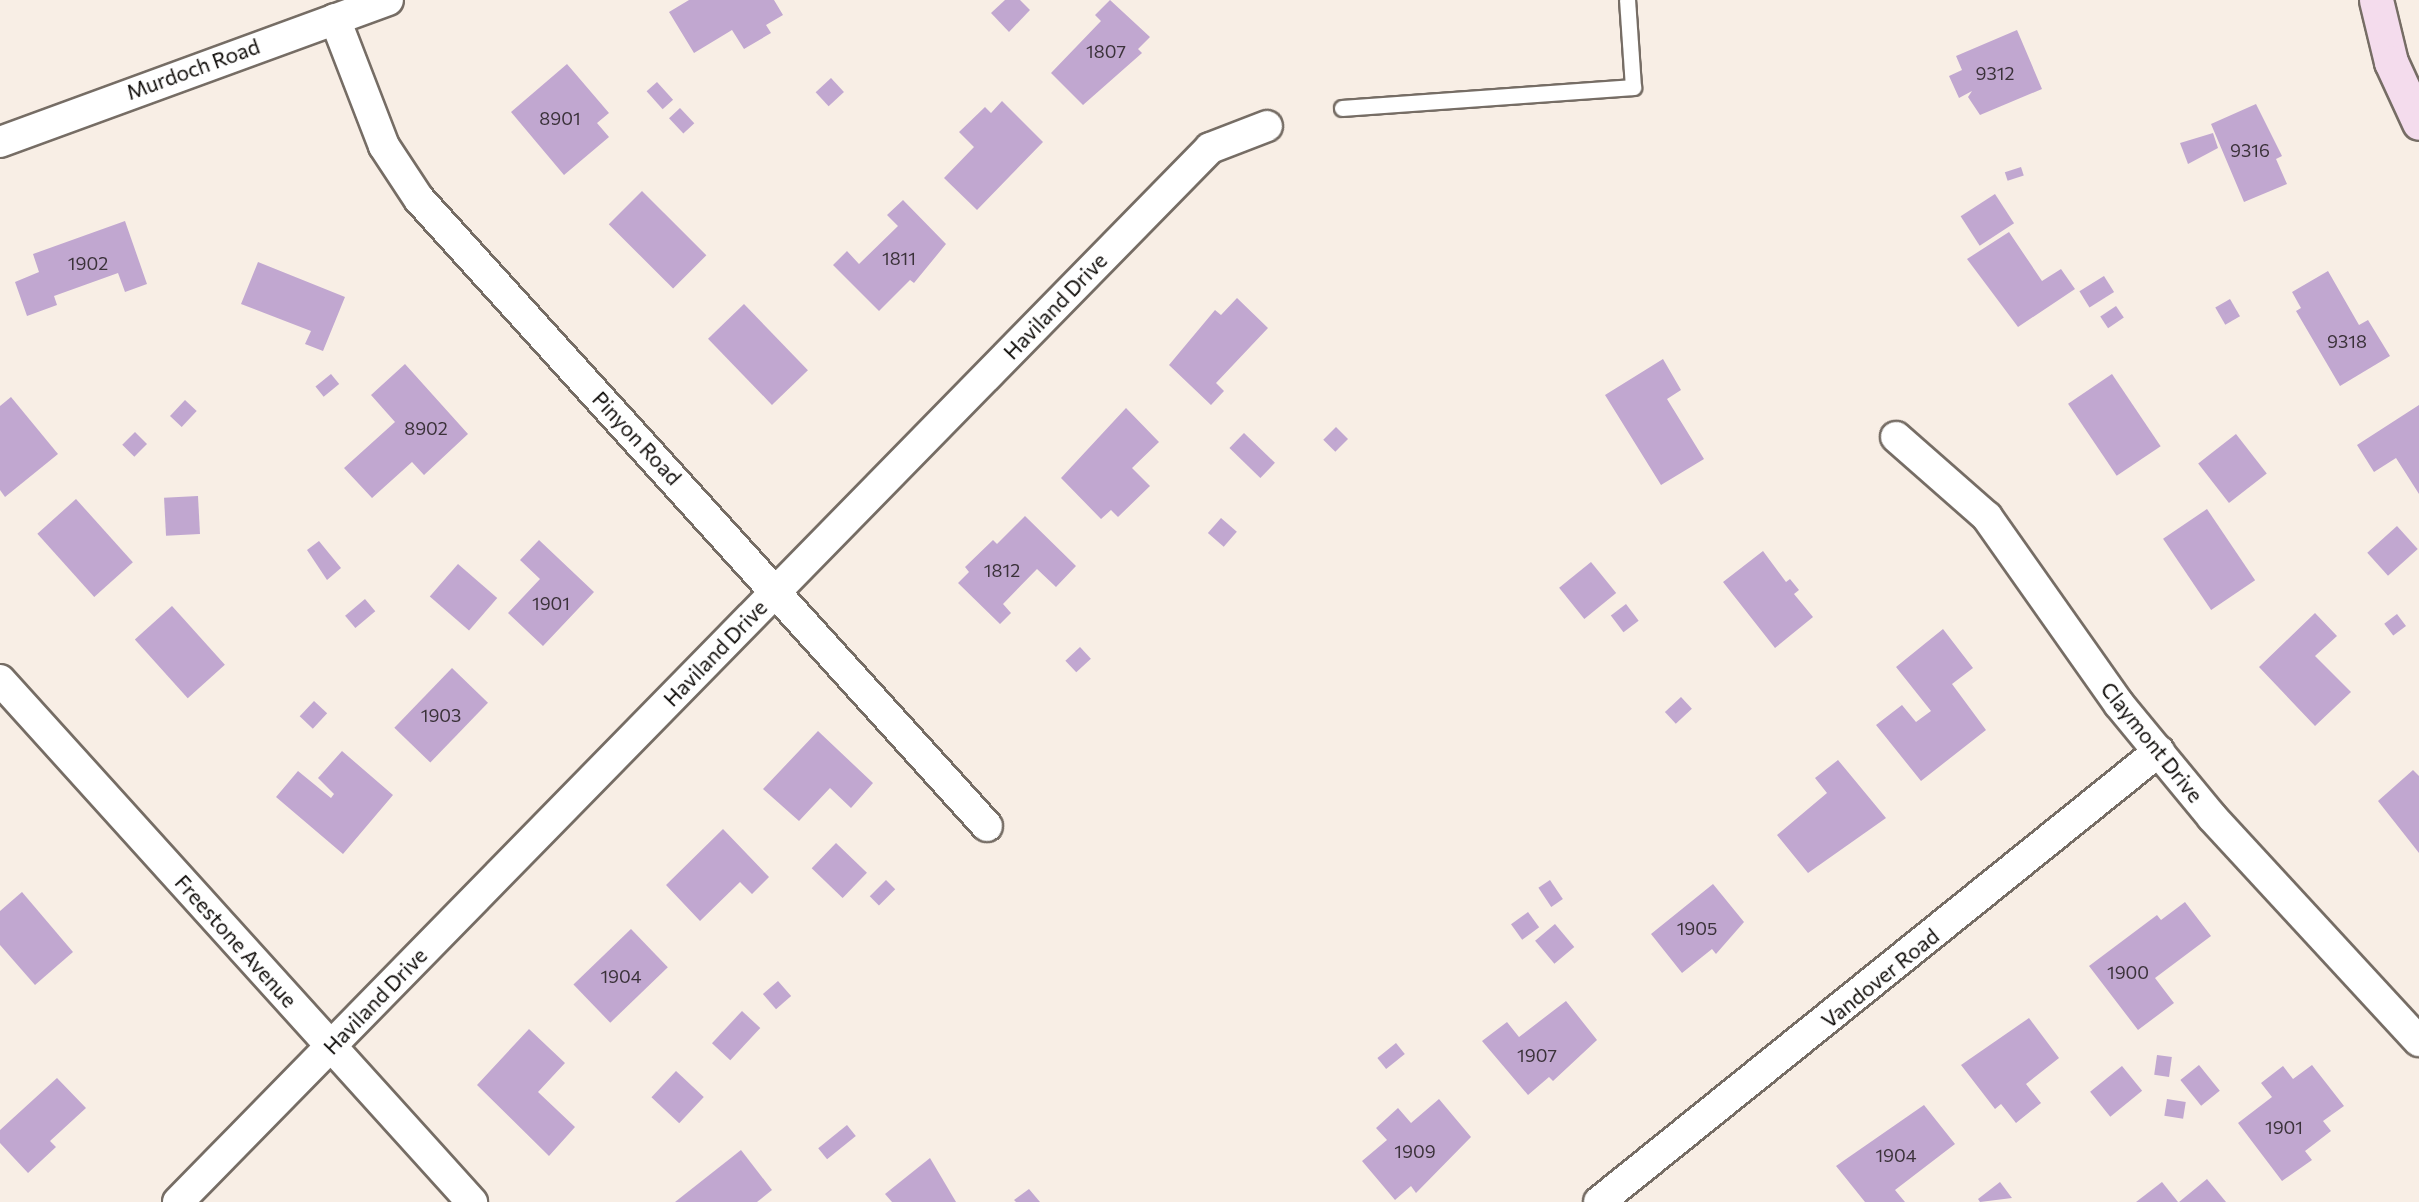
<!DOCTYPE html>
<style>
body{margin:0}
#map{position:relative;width:2419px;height:1202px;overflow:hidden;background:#f8eee5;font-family:Commissioner,sans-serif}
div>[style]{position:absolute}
.building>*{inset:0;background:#c1a7d0;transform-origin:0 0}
.roads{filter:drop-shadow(2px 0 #766d65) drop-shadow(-2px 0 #766d65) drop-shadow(0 2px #766d65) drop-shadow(0 -2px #766d65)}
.lane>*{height:15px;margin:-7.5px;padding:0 7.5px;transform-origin:7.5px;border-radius:7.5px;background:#fff}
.street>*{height:30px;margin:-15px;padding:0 15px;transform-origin:15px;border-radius:15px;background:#fff}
.secondary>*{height:33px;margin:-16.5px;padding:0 16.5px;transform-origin:16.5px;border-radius:16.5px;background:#f4dced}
span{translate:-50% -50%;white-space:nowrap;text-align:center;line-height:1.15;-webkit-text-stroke:4.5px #fff;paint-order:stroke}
.number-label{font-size:18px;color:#3b323a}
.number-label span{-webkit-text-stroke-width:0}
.street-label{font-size:21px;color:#0e0b08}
</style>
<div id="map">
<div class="building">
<i style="clip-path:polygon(689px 0,774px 0,783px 15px,766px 25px,771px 33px,744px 49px,732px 30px,694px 53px,669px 12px)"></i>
<i style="clip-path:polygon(1005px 0,1020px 0,1030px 10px,1009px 32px,991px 13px)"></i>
<i style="clip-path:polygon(1110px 0,1150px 37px,1138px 49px,1142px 53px,1083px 105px,1051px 73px,1101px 21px,1095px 15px)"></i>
<i style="clip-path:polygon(2017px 30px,2042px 89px,1980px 115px,1968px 97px,1972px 91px,1959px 98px,1949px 76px,1962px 70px,1956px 56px)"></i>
<i style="clip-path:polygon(567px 64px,609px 113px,597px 123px,609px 137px,564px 175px,511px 112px)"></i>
<i style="left:831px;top:78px;width:19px;height:21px;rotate:47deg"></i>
<i style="left:657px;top:82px;width:24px;height:14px;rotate:48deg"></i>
<i style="clip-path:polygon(1002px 101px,1043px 142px,977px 210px,944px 178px,974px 147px,959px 132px,985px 107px,991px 113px)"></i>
<i style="clip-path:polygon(2256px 104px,2282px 156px,2276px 159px,2287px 184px,2244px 202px,2211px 124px)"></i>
<i style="left:680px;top:108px;width:21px;height:15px;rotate:47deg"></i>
<i style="clip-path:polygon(2213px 133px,2218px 148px,2188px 164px,2180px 143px)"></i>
<i style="left:2021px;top:167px;width:9px;height:17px;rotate:72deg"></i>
<i style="left:642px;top:191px;width:91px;height:47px;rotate:45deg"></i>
<i style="left:1995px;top:194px;width:35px;height:41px;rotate:57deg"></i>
<i style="clip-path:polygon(903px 200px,946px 244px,914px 283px,910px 280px,879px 311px,833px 265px,847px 251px,859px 264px,898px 226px,887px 215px)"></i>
<i style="clip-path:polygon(125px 221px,147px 284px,125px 292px,118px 273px,54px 296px,57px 305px,27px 316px,15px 282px,39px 272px,33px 254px)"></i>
<i style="clip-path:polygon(2009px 232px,2042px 281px,2061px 269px,2075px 289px,2018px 327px,1967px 259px)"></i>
<i style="clip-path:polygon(258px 262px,345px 297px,323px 351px,305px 344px,311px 331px,241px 304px)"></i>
<i style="clip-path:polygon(2328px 271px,2359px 325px,2368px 320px,2390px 356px,2340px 386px,2296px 311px,2301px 308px,2292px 292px)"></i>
<i style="left:2104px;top:276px;width:19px;height:29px;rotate:58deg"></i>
<i style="clip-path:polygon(1237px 298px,1268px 328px,1216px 383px,1224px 391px,1211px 405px,1169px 365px,1215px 310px,1221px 315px)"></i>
<i style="left:2230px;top:299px;width:20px;height:17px;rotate:60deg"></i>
<i style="left:744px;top:304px;width:92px;height:50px;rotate:46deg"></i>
<i style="left:2116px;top:306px;width:14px;height:19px;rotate:56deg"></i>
<i style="clip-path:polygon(1663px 359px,1681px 390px,1667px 399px,1704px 459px,1661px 485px,1605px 395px)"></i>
<i style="clip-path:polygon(405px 364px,468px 434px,424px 475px,412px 462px,372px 498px,344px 468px,395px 422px,371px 395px)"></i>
<i style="left:331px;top:374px;width:13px;height:20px;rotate:51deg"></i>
<i style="left:2112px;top:374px;width:87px;height:53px;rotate:56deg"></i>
<i style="clip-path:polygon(11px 397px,58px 454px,5px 497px,0 490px,0 406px)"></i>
<i style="left:185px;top:400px;width:16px;height:22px;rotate:43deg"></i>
<i style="clip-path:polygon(2419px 405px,2419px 494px,2396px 458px,2374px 472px,2357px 445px)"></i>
<i style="clip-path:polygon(1126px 408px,1159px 442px,1132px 468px,1150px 486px,1118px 517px,1111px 510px,1101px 519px,1061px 478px)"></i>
<i style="left:1336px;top:427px;width:17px;height:18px;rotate:45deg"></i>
<i style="left:135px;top:432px;width:17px;height:18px;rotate:45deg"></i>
<i style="left:1244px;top:433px;width:43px;height:21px;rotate:44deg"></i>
<i style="left:2236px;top:434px;width:50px;height:48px;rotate:52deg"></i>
<i style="left:198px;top:496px;width:38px;height:34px;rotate:87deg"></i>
<i style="left:76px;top:499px;width:85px;height:52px;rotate:48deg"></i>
<i style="left:2207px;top:509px;width:86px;height:53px;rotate:56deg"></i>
<i style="clip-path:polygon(1025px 516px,1076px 566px,1056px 587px,1037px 569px,1003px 604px,1011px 613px,1000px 624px,958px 583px,969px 572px,965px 567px,993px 540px,997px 544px)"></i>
<i style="left:1221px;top:518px;width:21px;height:20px;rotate:41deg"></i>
<i style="left:2397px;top:526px;width:31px;height:40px;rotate:48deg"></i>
<i style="clip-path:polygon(539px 540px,594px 592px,543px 646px,508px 613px,540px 579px,520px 560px)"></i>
<i style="clip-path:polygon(319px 541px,341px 568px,327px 580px,307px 550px)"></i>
<i style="clip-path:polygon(1763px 551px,1786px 582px,1790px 579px,1799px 590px,1794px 594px,1813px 617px,1775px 648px,1723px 582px)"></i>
<i style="left:1591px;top:562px;width:40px;height:41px;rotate:51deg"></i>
<i style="left:458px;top:564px;width:52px;height:43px;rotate:41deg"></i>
<i style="left:365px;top:599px;width:16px;height:26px;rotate:50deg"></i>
<i style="left:1626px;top:604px;width:21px;height:19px;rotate:53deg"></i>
<i style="left:172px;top:606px;width:79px;height:50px;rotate:48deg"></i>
<i style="clip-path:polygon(2315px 613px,2337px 636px,2315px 656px,2351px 692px,2315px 726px,2259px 667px)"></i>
<i style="left:2397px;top:614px;width:15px;height:16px;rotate:53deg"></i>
<i style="clip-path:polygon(1943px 629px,1973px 668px,1952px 684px,1986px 730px,1921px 781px,1876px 725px,1902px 705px,1916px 722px,1931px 711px,1896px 667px)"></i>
<i style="left:1080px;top:647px;width:16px;height:20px;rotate:47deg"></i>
<i style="left:452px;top:668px;width:50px;height:83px;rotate:44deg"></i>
<i style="left:1681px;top:697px;width:16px;height:22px;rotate:47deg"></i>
<i style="left:314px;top:701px;width:18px;height:21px;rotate:43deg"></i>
<i style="clip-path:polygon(818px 731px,873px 783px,851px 808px,830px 788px,799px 821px,763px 789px)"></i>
<i style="clip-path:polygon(342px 751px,393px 795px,343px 854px,276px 797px,298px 771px,331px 798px,334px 794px,318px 778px)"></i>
<i style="clip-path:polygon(1838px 760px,1886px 818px,1808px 873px,1777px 835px,1827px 793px,1815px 778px)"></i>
<i style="clip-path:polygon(2413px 770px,2419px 776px,2419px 853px,2378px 801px)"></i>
<i style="clip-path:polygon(723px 829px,769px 877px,752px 894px,740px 882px,700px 921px,666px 885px)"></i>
<i style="left:836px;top:843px;width:43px;height:35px;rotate:44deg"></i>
<i style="left:886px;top:880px;width:13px;height:23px;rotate:45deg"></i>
<i style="left:1550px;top:880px;width:23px;height:14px;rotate:56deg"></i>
<i style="clip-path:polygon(1713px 884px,1744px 922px,1716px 954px,1712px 949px,1682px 973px,1651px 934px)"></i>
<i style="clip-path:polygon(22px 892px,73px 952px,35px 985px,0 945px,0 911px)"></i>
<i style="clip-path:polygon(2185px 902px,2211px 936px,2155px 978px,2174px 1003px,2138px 1030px,2089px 966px,2157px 915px,2161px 920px)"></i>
<i style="left:1528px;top:912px;width:19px;height:21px;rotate:54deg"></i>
<i style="left:1555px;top:924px;width:30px;height:26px;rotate:50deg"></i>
<i style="left:631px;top:929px;width:53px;height:80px;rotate:46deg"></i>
<i style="left:778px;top:981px;width:20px;height:20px;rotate:49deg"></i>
<i style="clip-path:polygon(1566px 1001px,1597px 1040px,1553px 1081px,1549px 1077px,1528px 1095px,1482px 1041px,1507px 1022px,1519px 1037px)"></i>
<i style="left:742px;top:1011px;width:25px;height:44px;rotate:43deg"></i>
<i style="clip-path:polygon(2029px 1018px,2059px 1058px,2026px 1084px,2041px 1103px,2016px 1123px,2001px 1104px,1995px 1109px,1961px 1065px)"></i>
<i style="clip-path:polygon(529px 1029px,565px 1063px,538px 1092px,575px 1127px,549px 1156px,477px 1085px)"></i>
<i style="left:1396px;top:1043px;width:14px;height:24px;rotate:51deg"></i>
<i style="left:2157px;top:1055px;width:15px;height:20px;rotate:8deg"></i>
<i style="left:2199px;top:1065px;width:33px;height:24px;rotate:51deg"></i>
<i style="clip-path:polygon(2312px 1065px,2344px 1106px,2323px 1121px,2331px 1131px,2305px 1151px,2312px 1160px,2282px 1181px,2238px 1123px,2272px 1097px,2261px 1083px,2283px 1066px,2293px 1079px)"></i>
<i style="left:2122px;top:1066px;width:32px;height:41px;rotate:51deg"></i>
<i style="left:676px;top:1071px;width:38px;height:36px;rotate:43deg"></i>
<i style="clip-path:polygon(57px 1078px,86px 1108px,50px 1141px,56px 1147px,28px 1173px,0 1143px,0 1130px)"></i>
<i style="clip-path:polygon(1439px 1099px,1471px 1137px,1416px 1193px,1411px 1186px,1395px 1200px,1362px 1161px,1387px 1140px,1376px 1128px,1398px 1108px,1411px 1123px)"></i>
<i style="left:2167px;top:1099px;width:19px;height:17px;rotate:9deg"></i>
<i style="clip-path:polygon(1924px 1105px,1955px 1144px,1895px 1190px,1905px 1202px,1865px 1202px,1836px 1166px)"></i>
<i style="left:847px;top:1125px;width:14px;height:37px;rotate:51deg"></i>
<i style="clip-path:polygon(741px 1150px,772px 1190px,757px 1202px,675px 1202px)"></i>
<i style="clip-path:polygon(930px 1158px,956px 1202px,892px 1202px,885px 1194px)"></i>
<i style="clip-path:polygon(2207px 1179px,2226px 1202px,2179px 1202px)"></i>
<i style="clip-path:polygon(2000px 1182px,2012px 1198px,1980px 1202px,1978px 1199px)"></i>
<i style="clip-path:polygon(2162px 1182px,2178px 1202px,2136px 1202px)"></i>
<i style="clip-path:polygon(1029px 1189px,1040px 1202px,1016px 1202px,1014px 1200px)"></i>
</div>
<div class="roads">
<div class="lane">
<i style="left:1342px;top:108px;width:292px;rotate:-4.1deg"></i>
<i style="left:1633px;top:87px;width:87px;rotate:-93.9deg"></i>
</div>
<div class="street">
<i style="left:335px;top:19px;width:136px;rotate:68.9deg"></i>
<i style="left:384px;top:146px;width:64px;rotate:56.6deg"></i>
<i style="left:419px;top:199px;width:846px;rotate:47.83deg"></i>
<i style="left:0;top:142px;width:413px;rotate:-20.1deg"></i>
<i style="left:1896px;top:437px;width:121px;rotate:41.3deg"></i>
<i style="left:1987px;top:517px;width:229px;rotate:54.8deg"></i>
<i style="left:2119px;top:704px;width:146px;rotate:50.5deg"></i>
<i style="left:2212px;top:817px;width:305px;rotate:47.3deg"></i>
<i style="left:0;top:680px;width:704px;rotate:47.88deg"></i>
<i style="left:178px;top:1202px;width:1475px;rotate:-45.6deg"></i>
<i style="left:1210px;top:148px;width:61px;rotate:-21.1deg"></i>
<i style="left:1599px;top:1202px;width:719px;rotate:-38.85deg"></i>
</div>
<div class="secondary">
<i style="left:2376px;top:0;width:64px;rotate:76.4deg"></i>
<i style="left:2391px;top:62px;width:67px;rotate:65.3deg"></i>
</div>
</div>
<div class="number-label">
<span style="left:1106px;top:51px">1807</span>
<span style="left:1995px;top:73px">9312</span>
<span style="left:560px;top:118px">8901</span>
<span style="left:2250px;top:150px">9316</span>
<span style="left:899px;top:258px">1811</span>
<span style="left:88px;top:263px">1902</span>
<span style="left:2347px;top:341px">9318</span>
<span style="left:426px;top:428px">8902</span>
<span style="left:1002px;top:570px">1812</span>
<span style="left:551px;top:603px">1901</span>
<span style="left:441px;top:715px">1903</span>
<span style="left:1697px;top:928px">1905</span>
<span style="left:2128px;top:972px">1900</span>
<span style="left:621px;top:976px">1904</span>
<span style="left:1537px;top:1055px">1907</span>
<span style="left:2284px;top:1127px">1901</span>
<span style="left:1415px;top:1151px">1909</span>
<span style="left:1896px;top:1155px">1904</span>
</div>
<div class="street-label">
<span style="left:193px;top:69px;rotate:-20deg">Murdoch Road</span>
<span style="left:1055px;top:306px;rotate:-46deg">Haviland Drive</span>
<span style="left:637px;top:438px;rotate:47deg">Pinyon Road</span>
<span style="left:715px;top:653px;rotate:-46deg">Haviland Drive</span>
<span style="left:2152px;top:742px;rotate:51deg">Claymont Drive</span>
<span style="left:236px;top:941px;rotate:48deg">Freestone Avenue</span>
<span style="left:1880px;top:978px;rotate:-39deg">Vandover Road</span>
<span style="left:375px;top:1001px;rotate:-46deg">Haviland Drive</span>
</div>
</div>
